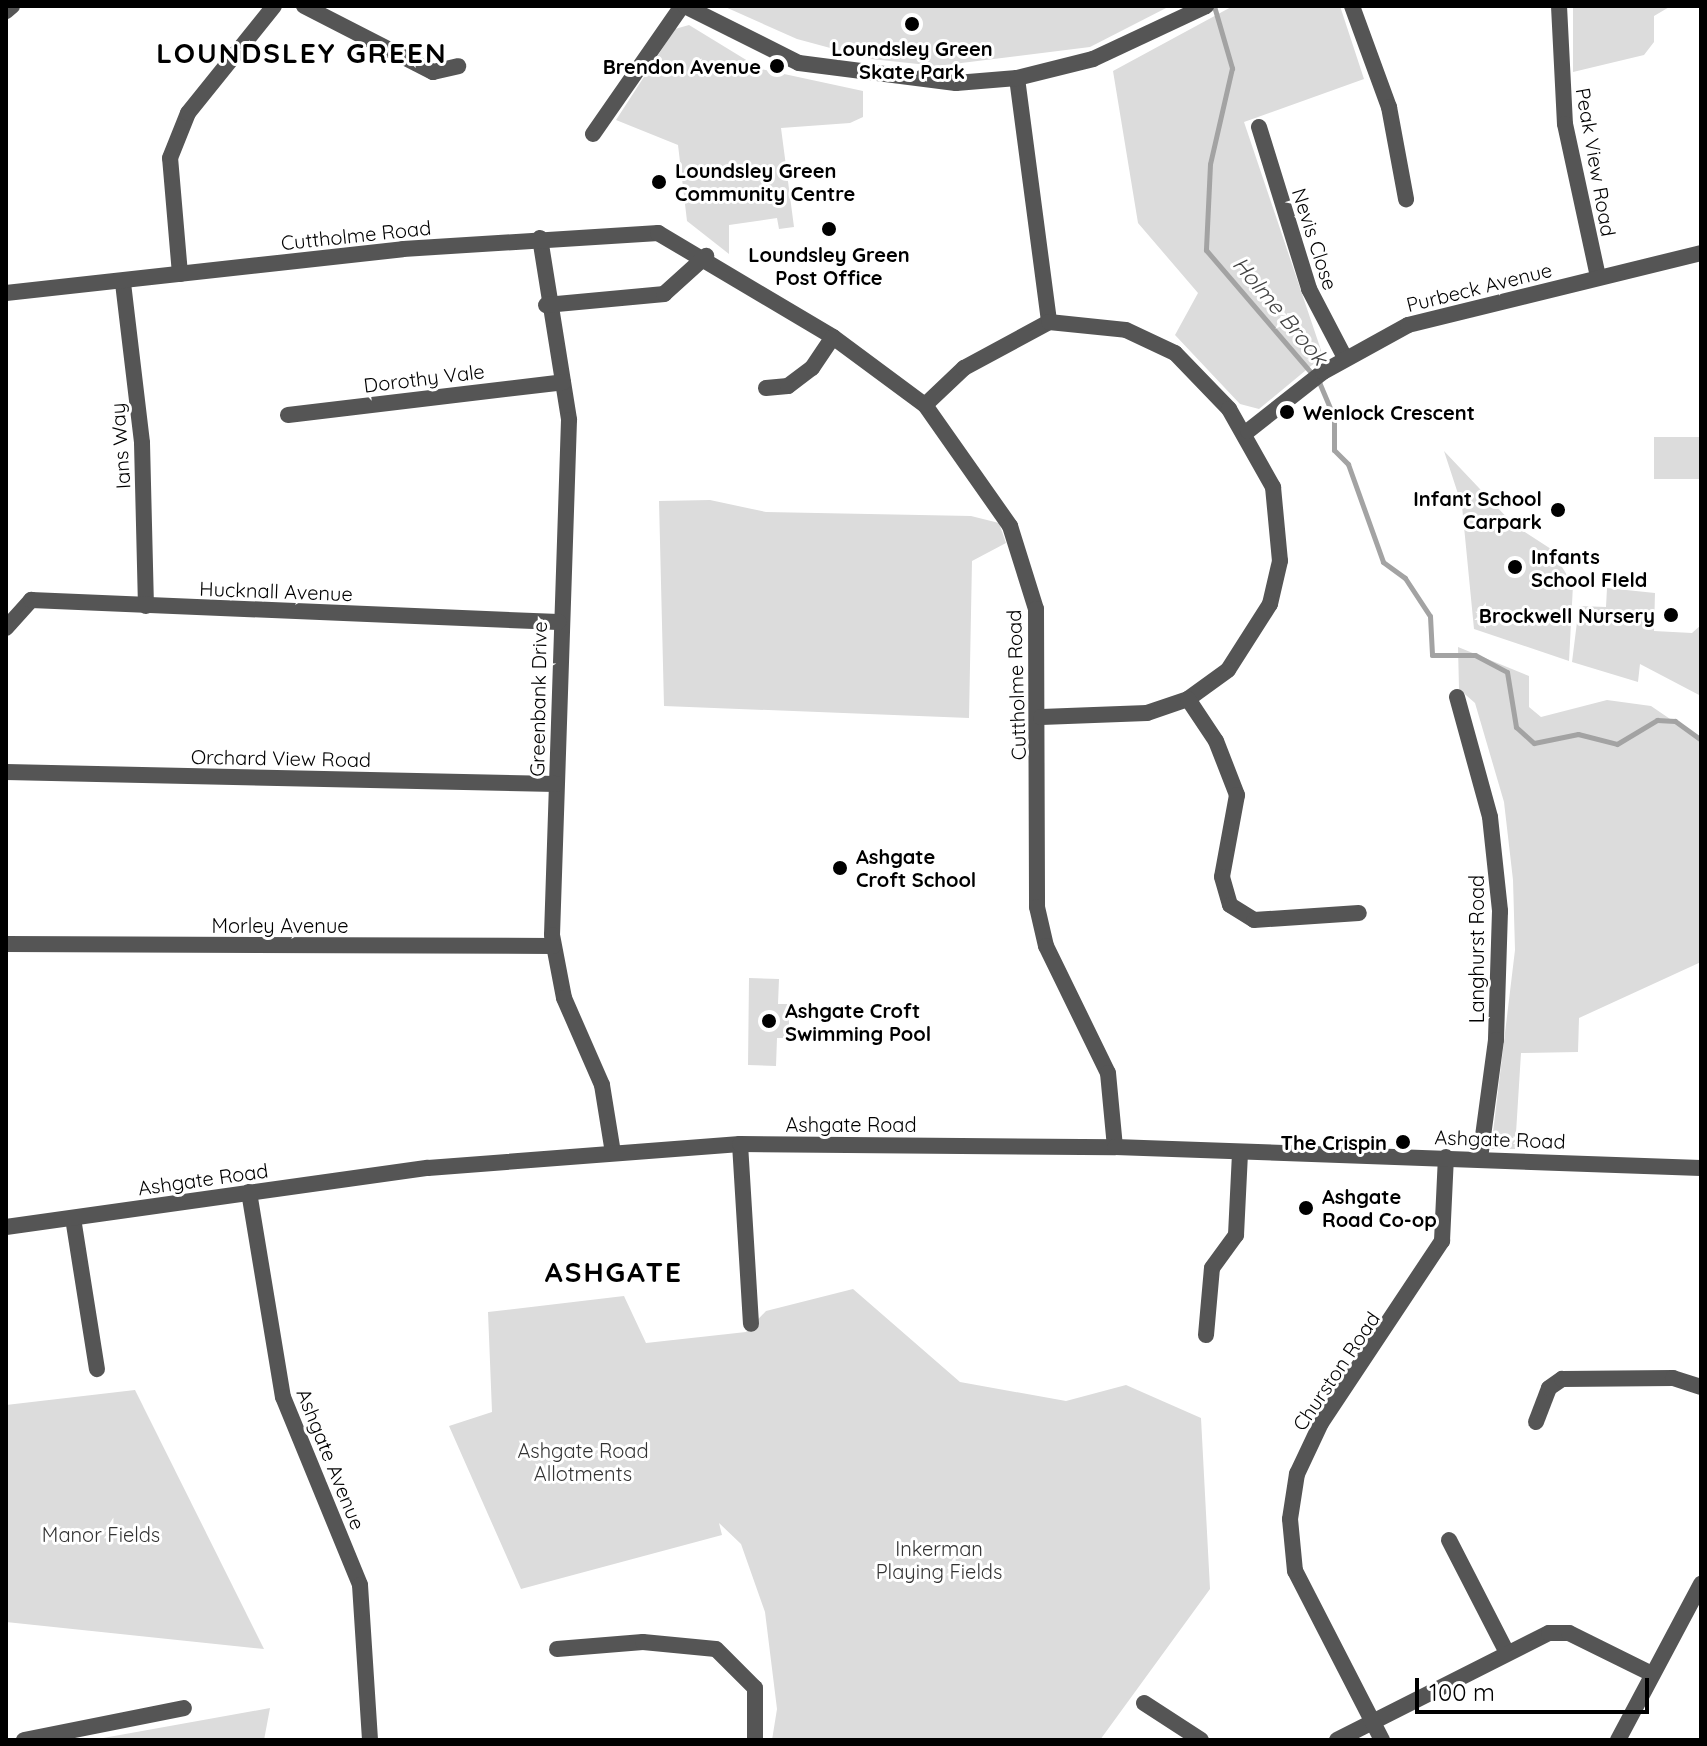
<!DOCTYPE html>
<style>
body{margin:0}
#map{position:relative;width:1707px;height:1746px;overflow:hidden;background:#fff;font-family:Quicksand,sans-serif}
div>[style]{position:absolute}
.green>*{inset:0;background:#dcdcdc;transform-origin:0 0}
.stream>*{height:5px;margin:-2.5px;padding:0 2.5px;transform-origin:2.5px;border-radius:2.5px;background:#a3a3a3}
.minor>*{height:16px;margin:-8px;padding:0 8px;transform-origin:8px;border-radius:8px;background:#555}
.tertiary>*{height:16px;margin:-8px;padding:0 8px;transform-origin:8px;border-radius:8px;background:#555}
.dots>*{width:22px;height:22px;translate:-50% -50%;box-sizing:border-box;border:4px solid #fff;border-radius:50%}
span{translate:-50% -50%;white-space:nowrap;text-align:center;line-height:1.15;-webkit-text-stroke:6px #fff;paint-order:stroke}
.poi-label{font-size:20px;color:#000;font-weight:700}
.right{translate:-100% -50%;text-align:right}
.left{translate:0 -50%;text-align:left}
.street-label{font-size:20px;color:#000}
.park-label{font-size:20px;color:#333}
.water-label{font-size:22px;color:#444;font-style:italic}
.district-label{font-size:28px;color:#000;font-weight:700;letter-spacing:2px}
.frame{position:absolute;inset:0;border:8px solid #000;pointer-events:none}
.scale{position:absolute;left:1415px;top:1678px;width:234px;height:36px;box-sizing:border-box;border:4px solid #000;border-top:0;padding-left:10px;font-size:24px;line-height:28px;white-space:nowrap;color:#000;-webkit-text-stroke:6px #fff;paint-order:stroke}
</style>
<div id="map">
<div class="green">
<i style="clip-path:polygon(723px 6px,1170px 6px,1090px 47px,937px 66px,871px 59px,797px 39px)"></i>
<i style="clip-path:polygon(1233px 6px,1340px 6px,1364px 79px,1244px 122px,1323px 356px,1259px 409px,1240px 404px,1175px 335px,1198px 293px,1138px 223px,1113px 71px)"></i>
<i style="clip-path:polygon(1573px 6px,1671px 6px,1654px 16px,1654px 42px,1644px 55px,1573px 72px)"></i>
<i style="clip-path:polygon(689px 25px,761px 69px,863px 91px,863px 117px,850px 123px,781px 128px,794px 227px,779px 229px,777px 218px,729px 225px,729px 254px,687px 221px,678px 145px,616px 120px,675px 29px)"></i>
<i style="left:1701px;top:437px;width:42px;height:47px;rotate:90deg"></i>
<i style="clip-path:polygon(1444px 451px,1514px 525px,1551px 549px,1573px 585px,1569px 661px,1474px 629px,1462px 506px)"></i>
<i style="clip-path:polygon(710px 500px,766px 512px,971px 516px,999px 523px,1006px 543px,972px 561px,969px 718px,664px 706px,659px 501px)"></i>
<i style="clip-path:polygon(1607px 588px,1655px 593px,1654px 631px,1692px 633px,1701px 625px,1701px 696px,1640px 664px,1638px 682px,1572px 662px,1579px 606px,1606px 607px)"></i>
<i style="clip-path:polygon(1458px 647px,1529px 676px,1529px 707px,1541px 717px,1607px 700px,1651px 706px,1701px 740px,1701px 962px,1579px 1018px,1578px 1052px,1521px 1053px,1515px 1149px,1491px 1149px,1515px 950px,1513px 880px,1504px 802px,1475px 703px,1459px 689px)"></i>
<i style="clip-path:polygon(749px 978px,779px 979px,778px 1004px,789px 1004px,789px 1038px,777px 1038px,776px 1066px,748px 1065px)"></i>
<i style="clip-path:polygon(853px 1289px,960px 1382px,1066px 1401px,1126px 1385px,1201px 1418px,1210px 1589px,1100px 1740px,772px 1740px,777px 1709px,765px 1612px,741px 1544px,719px 1523px,722px 1535px,521px 1589px,449px 1426px,492px 1412px,488px 1312px,624px 1296px,646px 1343px,746px 1332px,766px 1311px)"></i>
<i style="clip-path:polygon(135px 1390px,264px 1649px,6px 1622px,6px 1405px)"></i>
<i style="clip-path:polygon(270px 1708px,264px 1740px,92px 1740px)"></i>
</div>
<div class="stream">
<i style="left:1214px;top:6px;width:65px;rotate:73.8deg"></i>
<i style="left:1232px;top:68px;width:98px;rotate:102.9deg"></i>
<i style="left:1210px;top:164px;width:86px;rotate:92.7deg"></i>
<i style="left:1206px;top:250px;width:174px;rotate:49.4deg"></i>
<i style="left:1319px;top:382px;width:38px;rotate:67deg"></i>
<i style="left:1334px;top:417px;width:33px;rotate:90deg"></i>
<i style="left:1334px;top:450px;width:20px;rotate:45deg"></i>
<i style="left:1348px;top:464px;width:104px;rotate:70.3deg"></i>
<i style="left:1383px;top:562px;width:27px;rotate:36deg"></i>
<i style="left:1405px;top:578px;width:45px;rotate:56.7deg"></i>
<i style="left:1430px;top:616px;width:39px;rotate:87deg"></i>
<i style="left:1432px;top:655px;width:43px"></i>
<i style="left:1475px;top:655px;width:36px;rotate:28deg"></i>
<i style="left:1507px;top:672px;width:56px;rotate:80.7deg"></i>
<i style="left:1516px;top:727px;width:24px;rotate:42deg"></i>
<i style="left:1534px;top:743px;width:45px;rotate:-11.6deg"></i>
<i style="left:1578px;top:734px;width:40px;rotate:14.4deg"></i>
<i style="left:1617px;top:744px;width:47px;rotate:-31deg"></i>
<i style="left:1657px;top:720px;width:18px;rotate:3deg"></i>
<i style="left:1675px;top:721px;width:32px;rotate:36deg"></i>
<i style="left:1701px;top:791px;width:16px;rotate:90deg"></i>
</div>
<div class="minor">
<i style="left:304px;top:6px;width:145px;rotate:27.1deg"></i>
<i style="left:433px;top:72px;width:26px;rotate:-13deg"></i>
<i style="left:1352px;top:6px;width:108px;rotate:69.9deg"></i>
<i style="left:1389px;top:107px;width:94px;rotate:79.5deg"></i>
<i style="left:1559px;top:6px;width:118px;rotate:87.1deg"></i>
<i style="left:1565px;top:124px;width:157px;rotate:77.8deg"></i>
<i style="left:6px;top:11px;width:8px;rotate:-40deg"></i>
<i style="left:1017px;top:78px;width:246px;rotate:82.5deg"></i>
<i style="left:1259px;top:127px;width:170px;rotate:72.8deg"></i>
<i style="left:1309px;top:289px;width:78px;rotate:62.4deg"></i>
<i style="left:593px;top:134px;width:156px;rotate:-55.2deg"></i>
<i style="left:540px;top:238px;width:184px;rotate:80.9deg"></i>
<i style="left:569px;top:420px;width:515px;rotate:91.89deg"></i>
<i style="left:552px;top:935px;width:64px;rotate:79.2deg"></i>
<i style="left:564px;top:998px;width:95px;rotate:66.4deg"></i>
<i style="left:602px;top:1085px;width:69px;rotate:80.8deg"></i>
<i style="left:180px;top:274px;width:116px;rotate:-94.9deg"></i>
<i style="left:170px;top:158px;width:48px;rotate:-68.2deg"></i>
<i style="left:188px;top:113px;width:137px;rotate:-51.2deg"></i>
<i style="left:123px;top:283px;width:161px;rotate:83.2deg"></i>
<i style="left:142px;top:443px;width:163px;rotate:88.6deg"></i>
<i style="left:6px;top:293px;width:399px;rotate:-6.3deg"></i>
<i style="left:403px;top:249px;width:256px;rotate:-3.6deg"></i>
<i style="left:658px;top:233px;width:204px;rotate:30.7deg"></i>
<i style="left:833px;top:337px;width:114px;rotate:36.5deg"></i>
<i style="left:925px;top:405px;width:148px;rotate:54.9deg"></i>
<i style="left:1010px;top:526px;width:87px;rotate:72.6deg"></i>
<i style="left:1036px;top:609px;width:298px;rotate:89.8deg"></i>
<i style="left:1037px;top:907px;width:40px;rotate:77deg"></i>
<i style="left:1046px;top:946px;width:141px;rotate:64deg"></i>
<i style="left:1108px;top:1073px;width:74px;rotate:84.6deg"></i>
<i style="left:546px;top:305px;width:119px;rotate:-5.3deg"></i>
<i style="left:664px;top:294px;width:57px;rotate:-42.1deg"></i>
<i style="left:766px;top:388px;width:22px;rotate:-5deg"></i>
<i style="left:788px;top:386px;width:30px;rotate:-37deg"></i>
<i style="left:812px;top:368px;width:37px;rotate:-56deg"></i>
<i style="left:925px;top:405px;width:54px;rotate:-43.5deg"></i>
<i style="left:964px;top:368px;width:97px;rotate:-28.4deg"></i>
<i style="left:1049px;top:322px;width:77px;rotate:5.9deg"></i>
<i style="left:1126px;top:330px;width:54px;rotate:25.1deg"></i>
<i style="left:1175px;top:353px;width:78px;rotate:46deg"></i>
<i style="left:1229px;top:409px;width:90px;rotate:60.6deg"></i>
<i style="left:1273px;top:487px;width:74px;rotate:84.6deg"></i>
<i style="left:1280px;top:561px;width:44px;rotate:103.1deg"></i>
<i style="left:1270px;top:604px;width:78px;rotate:122.5deg"></i>
<i style="left:1228px;top:670px;width:49px;rotate:144.1deg"></i>
<i style="left:1188px;top:699px;width:43px;rotate:161.1deg"></i>
<i style="left:1147px;top:713px;width:106px;rotate:177.8deg"></i>
<i style="left:288px;top:415px;width:277px;rotate:-6.8deg"></i>
<i style="left:1248px;top:431px;width:95px;rotate:-38.2deg"></i>
<i style="left:1323px;top:372px;width:97px;rotate:-28.9deg"></i>
<i style="left:1408px;top:325px;width:302px;rotate:-13.8deg"></i>
<i style="left:6px;top:628px;width:38px;rotate:-48deg"></i>
<i style="left:31px;top:600px;width:528px;rotate:2.39deg"></i>
<i style="left:1457px;top:697px;width:124px;rotate:74.6deg"></i>
<i style="left:1490px;top:817px;width:95px;rotate:83.9deg"></i>
<i style="left:1500px;top:911px;width:129px;rotate:91.8deg"></i>
<i style="left:1496px;top:1040px;width:119px;rotate:97.7deg"></i>
<i style="left:1188px;top:699px;width:50px;rotate:56.3deg"></i>
<i style="left:1216px;top:741px;width:58px;rotate:68.7deg"></i>
<i style="left:1237px;top:795px;width:83px;rotate:100.4deg"></i>
<i style="left:1222px;top:877px;width:29px;rotate:74deg"></i>
<i style="left:1230px;top:905px;width:28px;rotate:32deg"></i>
<i style="left:1254px;top:920px;width:105px;rotate:-3.8deg"></i>
<i style="left:6px;top:772px;width:550px;rotate:1.25deg"></i>
<i style="left:6px;top:944px;width:547px;rotate:0.21deg"></i>
<i style="left:740px;top:1144px;width:180px;rotate:86.5deg"></i>
<i style="left:249px;top:1192px;width:208px;rotate:80.6deg"></i>
<i style="left:283px;top:1397px;width:203px;rotate:67.7deg"></i>
<i style="left:360px;top:1585px;width:155px;rotate:86.3deg"></i>
<i style="left:73px;top:1218px;width:153px;rotate:81deg"></i>
<i style="left:1206px;top:1335px;width:67px;rotate:-84.9deg"></i>
<i style="left:1212px;top:1268px;width:41px;rotate:-54deg"></i>
<i style="left:1236px;top:1235px;width:83px;rotate:-87.2deg"></i>
<i style="left:1536px;top:1422px;width:36px;rotate:-69deg"></i>
<i style="left:1549px;top:1388px;width:16px;rotate:-35deg"></i>
<i style="left:1562px;top:1379px;width:111px;rotate:-0.5deg"></i>
<i style="left:1673px;top:1378px;width:29px;rotate:18deg"></i>
<i style="left:1449px;top:1540px;width:127px;rotate:62.8deg"></i>
<i style="left:557px;top:1649px;width:86px;rotate:-4.7deg"></i>
<i style="left:643px;top:1642px;width:73px;rotate:5.5deg"></i>
<i style="left:716px;top:1649px;width:55px;rotate:45deg"></i>
<i style="left:755px;top:1688px;width:52px;rotate:90deg"></i>
<i style="left:1144px;top:1703px;width:68px;rotate:33deg"></i>
<i style="left:24px;top:1740px;width:163px;rotate:-11.3deg"></i>
<i style="left:1337px;top:1740px;width:237px;rotate:-26.8deg"></i>
<i style="left:1549px;top:1633px;width:20px"></i>
<i style="left:1569px;top:1633px;width:90px;rotate:26.3deg"></i>
<i style="left:1382px;top:1740px;width:190px;rotate:-117.2deg"></i>
<i style="left:1295px;top:1571px;width:52px;rotate:-95.5deg"></i>
<i style="left:1290px;top:1519px;width:46px;rotate:-81.2deg"></i>
<i style="left:1297px;top:1474px;width:56px;rotate:-64.8deg"></i>
<i style="left:1321px;top:1423px;width:219px;rotate:-56.4deg"></i>
<i style="left:1442px;top:1241px;width:84px;rotate:-87.3deg"></i>
</div>
<div class="tertiary">
<i style="left:685px;top:6px;width:127px;rotate:26.6deg"></i>
<i style="left:799px;top:63px;width:158px;rotate:7.3deg"></i>
<i style="left:956px;top:83px;width:61px;rotate:-4.7deg"></i>
<i style="left:1017px;top:78px;width:78px;rotate:-14deg"></i>
<i style="left:1093px;top:59px;width:125px;rotate:-25.1deg"></i>
<i style="left:6px;top:1227px;width:426px;rotate:-8deg"></i>
<i style="left:428px;top:1168px;width:313px;rotate:-4.4deg"></i>
<i style="left:740px;top:1144px;width:375px;rotate:0.5deg"></i>
<i style="left:1115px;top:1147px;width:586px;rotate:2.05deg"></i>
<i style="left:1618px;top:1740px;width:177px;rotate:-62deg"></i>
</div>
<div class="dots">
<i style="left:912px;top:24px;background:#000"></i>
<i style="left:777px;top:66px;background:#000"></i>
<i style="left:659px;top:182px;background:#000"></i>
<i style="left:829px;top:229px;background:#000"></i>
<i style="left:1287px;top:412px;background:#000"></i>
<i style="left:1558px;top:510px;background:#000"></i>
<i style="left:1515px;top:567px;background:#000"></i>
<i style="left:1671px;top:615px;background:#000"></i>
<i style="left:840px;top:868px;background:#000"></i>
<i style="left:769px;top:1021px;background:#000"></i>
<i style="left:1403px;top:1142px;background:#000"></i>
<i style="left:1306px;top:1208px;background:#000"></i>
</div>
<div class="poi-label">
<span style="left:912px;top:60px">Loundsley Green<br>Skate Park</span>
<span class="right" style="left:761px;top:66px">Brendon Avenue</span>
<span class="left" style="left:675px;top:182px">Loundsley Green<br>Community Centre</span>
<span style="left:829px;top:266px">Loundsley Green<br>Post Office</span>
<span class="left" style="left:1303px;top:412px">Wenlock Crescent</span>
<span class="right" style="left:1542px;top:510px">Infant School<br>Carpark</span>
<span class="left" style="left:1531px;top:568px">Infants<br>School FIeld</span>
<span class="right" style="left:1655px;top:615px">Brockwell Nursery</span>
<span class="left" style="left:856px;top:868px">Ashgate<br>Croft School</span>
<span class="left" style="left:785px;top:1022px">Ashgate Croft<br>Swimming Pool</span>
<span class="right" style="left:1387px;top:1142px">The Crispin</span>
<span class="left" style="left:1322px;top:1208px">Ashgate<br>Road Co-op</span>
</div>
<div class="street-label">
<span style="left:1596px;top:162px;rotate:80deg">Peak View Road</span>
<span style="left:356px;top:235px;rotate:-6deg">Cuttholme Road</span>
<span style="left:1315px;top:239px;rotate:72deg">Nevis Close</span>
<span style="left:1479px;top:287px;rotate:-14deg">Purbeck Avenue</span>
<span style="left:424px;top:378px;rotate:-7deg">Dorothy Vale</span>
<span style="left:120px;top:446px;rotate:-94deg">Ians Way</span>
<span style="left:276px;top:591px;rotate:2deg">Hucknall Avenue</span>
<span style="left:1016px;top:685px;rotate:-92deg">Cuttholme Road</span>
<span style="left:538px;top:699px;rotate:-89deg">Greenbank Drive</span>
<span style="left:281px;top:758px;rotate:1deg">Orchard View Road</span>
<span style="left:280px;top:925px">Morley Avenue</span>
<span style="left:1476px;top:949px;rotate:-90deg">Langhurst Road</span>
<span style="left:851px;top:1124px">Ashgate Road</span>
<span style="left:1500px;top:1139px;rotate:2deg">Ashgate Road</span>
<span style="left:203px;top:1179px;rotate:-8deg">Ashgate Road</span>
<span style="left:1336px;top:1371px;rotate:-56deg">Churston Road</span>
<span style="left:331px;top:1459px;rotate:68deg">Ashgate Avenue</span>
</div>
<div class="park-label">
<span style="left:583px;top:1462px">Ashgate Road<br>Allotments</span>
<span style="left:101px;top:1534px">Manor Fields</span>
<span style="left:939px;top:1560px">Inkerman<br>Playing Fields</span>
</div>
<div class="water-label">
<span style="left:1280px;top:311px;rotate:50deg">Holme Brook</span>
</div>
<div class="district-label">
<span style="left:302px;top:53px">LOUNDSLEY GREEN</span>
<span style="left:614px;top:1272px">ASHGATE</span>
</div>
<div class="frame"></div>
<div class="scale">100 m</div>
</div>
